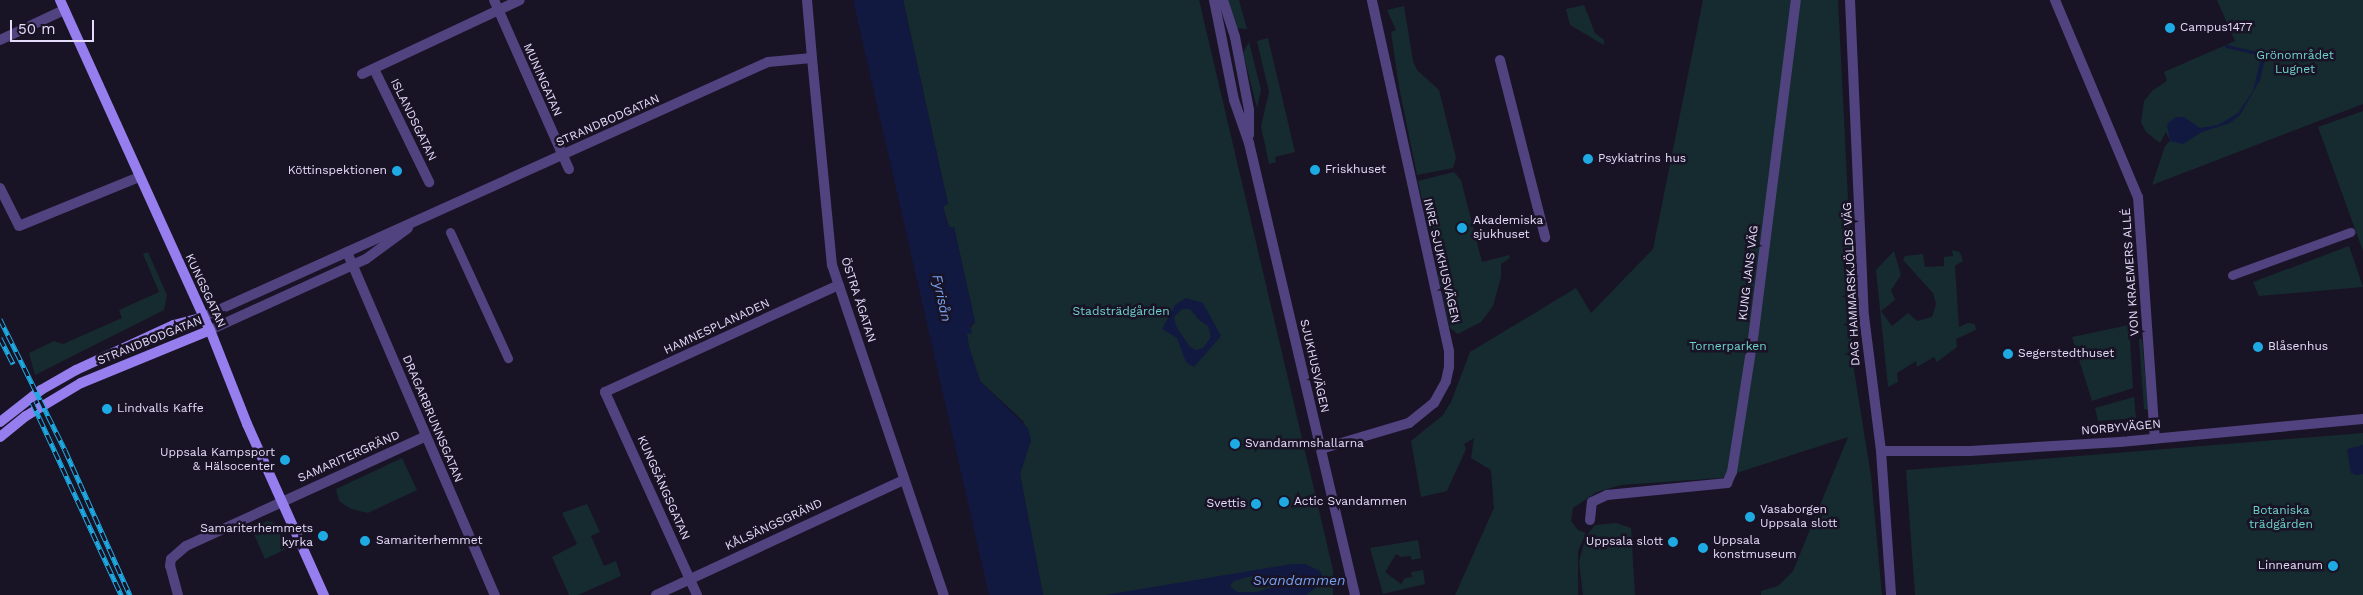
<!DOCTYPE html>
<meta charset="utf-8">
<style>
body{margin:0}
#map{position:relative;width:2363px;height:595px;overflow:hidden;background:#191326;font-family:"Work Sans",sans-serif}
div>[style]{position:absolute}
.green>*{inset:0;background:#162b2f}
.water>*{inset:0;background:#111940}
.stream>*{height:3px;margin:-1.5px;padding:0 1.5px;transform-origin:1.5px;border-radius:1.5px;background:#111940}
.pedestrian>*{height:9px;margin:-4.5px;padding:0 4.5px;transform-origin:4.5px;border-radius:4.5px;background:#51437f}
.minor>*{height:10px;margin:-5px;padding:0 5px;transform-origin:5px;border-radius:5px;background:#51437f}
.tertiary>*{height:10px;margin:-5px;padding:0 5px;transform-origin:5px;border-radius:5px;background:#51437f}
.secondary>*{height:10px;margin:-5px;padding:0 5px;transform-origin:5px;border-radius:5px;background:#967eef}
.rail>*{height:5px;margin-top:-2.5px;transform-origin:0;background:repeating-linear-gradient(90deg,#191326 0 9px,#1eabe4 0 18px);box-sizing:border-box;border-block:1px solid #1eabe4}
.dots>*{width:14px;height:14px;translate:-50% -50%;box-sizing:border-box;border:2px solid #191326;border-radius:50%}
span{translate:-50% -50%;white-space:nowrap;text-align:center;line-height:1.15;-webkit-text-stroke:5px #191326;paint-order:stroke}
.poi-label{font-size:12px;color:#e5dbfb}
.left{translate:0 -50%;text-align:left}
.right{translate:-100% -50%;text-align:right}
.park-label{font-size:12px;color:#6fd3cd}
.street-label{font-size:12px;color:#e5dbfb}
.water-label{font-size:14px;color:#76a0ee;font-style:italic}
.scale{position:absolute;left:10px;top:20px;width:84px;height:22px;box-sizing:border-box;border:2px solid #e5dbfb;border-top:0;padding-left:6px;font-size:15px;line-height:18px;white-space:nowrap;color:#e5dbfb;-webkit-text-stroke:4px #191326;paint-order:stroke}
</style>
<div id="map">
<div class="green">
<i style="clip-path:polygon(903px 0,1199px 0,1333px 570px,1333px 595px,1043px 595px,1020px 474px,1031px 440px,1023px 421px,980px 381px,969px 347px,966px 334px,975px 322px,954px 227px,949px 227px,943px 206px,948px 204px)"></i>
<i style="clip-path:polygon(1226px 0,1239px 0,1247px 29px,1235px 28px)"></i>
<i style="clip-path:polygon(1703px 0,1838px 0,1851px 259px,1860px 328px,1851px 340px,1853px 364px,1871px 476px,1882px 595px,1761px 595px,1761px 591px,1778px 586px,1793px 571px,1848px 437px,1721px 478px,1621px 485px,1597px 492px,1573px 508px,1571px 521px,1578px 530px,1586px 533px,1578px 551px,1578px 595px,1455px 595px,1494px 508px,1491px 470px,1471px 458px,1474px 438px,1464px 444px,1466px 449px,1447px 491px,1421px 497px,1411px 441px,1443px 415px,1451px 402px,1470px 352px,1576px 288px,1591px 313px,1653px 249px)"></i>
<i style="clip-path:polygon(2217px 0,2363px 0,2363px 104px,2152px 185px,2165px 146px,2170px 141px,2166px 132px,2160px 143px,2146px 132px,2141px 122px,2144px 101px,2153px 90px,2167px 81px,2164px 72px,2235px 41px)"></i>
<i style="clip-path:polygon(1584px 5px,1595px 33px,1604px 40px,1604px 45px,1570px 25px,1566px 9px)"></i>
<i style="clip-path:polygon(1404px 6px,1413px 61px,1417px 70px,1439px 90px,1456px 158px,1453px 168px,1417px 175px,1399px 87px,1391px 32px,1396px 30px,1387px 10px)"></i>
<i style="clip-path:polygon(1268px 38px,1295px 152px,1275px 157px,1276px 162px,1269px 164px,1261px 126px,1269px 92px,1257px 41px)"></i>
<i style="clip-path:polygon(1249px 42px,1261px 90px,1257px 108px,1243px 53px)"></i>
<i style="clip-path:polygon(2363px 111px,2363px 251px,2318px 127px)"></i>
<i style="clip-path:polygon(1454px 172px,1461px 180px,1482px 262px,1509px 255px,1510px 258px,1501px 264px,1501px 277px,1493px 306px,1481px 322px,1458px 334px,1450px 328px,1438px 276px,1439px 264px,1434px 237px,1428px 226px,1418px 181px)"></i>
<i style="clip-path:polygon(2349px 246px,2363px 287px,2259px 296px,2253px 282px)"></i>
<i style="clip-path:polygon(1952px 250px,1960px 252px,1963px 261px,1955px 266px,1959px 327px,1968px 323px,1975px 324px,1976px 330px,1956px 339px,1957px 347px,1937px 362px,1934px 357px,1917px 367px,1916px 361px,1897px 373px,1898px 382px,1888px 387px,1876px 270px,1894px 251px,1901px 275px,1891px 290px,1895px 300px,1881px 311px,1892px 326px,1908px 313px,1917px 321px,1932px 317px,1936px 304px,1933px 293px,1903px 260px,1905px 256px,1923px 254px,1925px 267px,1944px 266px,1944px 257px,1953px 256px)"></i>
<i style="clip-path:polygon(148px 252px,167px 295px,164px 310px,35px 375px,29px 353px,54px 341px,63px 344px,122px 318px,119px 310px,159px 292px,143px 254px)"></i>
<i style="clip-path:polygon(2129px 325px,2133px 388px,2092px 401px,2072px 337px)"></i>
<i style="clip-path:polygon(2139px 339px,2142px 339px,2148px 410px,2144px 409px)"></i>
<i style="clip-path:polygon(2134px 397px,2136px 418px,2098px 421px,2095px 408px)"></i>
<i style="clip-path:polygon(2363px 433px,2363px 595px,1915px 595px,1906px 470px)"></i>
<i style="clip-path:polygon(402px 458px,417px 490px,368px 513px,351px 509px,339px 501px,336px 489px)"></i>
<i style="clip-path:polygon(587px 504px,600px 532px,591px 536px,604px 566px,616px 561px,621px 576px,578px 595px,569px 595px,552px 557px,577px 544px,562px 513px)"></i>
<i style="clip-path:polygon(268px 521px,275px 523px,286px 549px,265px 559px,254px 534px,258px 533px,255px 527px)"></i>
<i style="clip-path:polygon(1616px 523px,1631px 528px,1635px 595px,1583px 595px,1579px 562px,1586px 536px,1595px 525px)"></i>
<i style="clip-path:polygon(1418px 540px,1421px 558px,1412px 560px,1410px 556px,1401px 557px,1396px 554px,1385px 572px,1401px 584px,1405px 578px,1412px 577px,1411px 572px,1423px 570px,1425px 584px,1383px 594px,1370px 548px)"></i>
</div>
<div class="water">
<i style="clip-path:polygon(853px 0,903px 0,948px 204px,943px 206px,948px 227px,954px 227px,975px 322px,970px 325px,972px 333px,967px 334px,969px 347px,980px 381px,1028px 428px,1031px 440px,1020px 474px,1043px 595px,989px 595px)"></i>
<i style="clip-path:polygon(2262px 54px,2266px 55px,2260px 80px,2240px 115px,2230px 123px,2202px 132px,2183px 144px,2170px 141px,2167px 124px,2176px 117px,2184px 117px,2200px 128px,2218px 125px,2238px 113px,2253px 91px)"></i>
<i style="clip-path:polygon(evenodd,1186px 298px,1203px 303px,1221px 336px,1194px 367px,1186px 362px,1177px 338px,1162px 329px,1175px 305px,1186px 298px,1182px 309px,1190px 309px,1200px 321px,1208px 326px,1211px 337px,1203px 348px,1196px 350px,1190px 347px,1176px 326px,1174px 317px,1182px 309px)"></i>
<i style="clip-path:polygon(2363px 445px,2363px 474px,2356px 475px,2351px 473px,2347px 449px)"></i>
<i style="clip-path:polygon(evenodd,1292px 564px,1305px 564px,1320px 571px,1322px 575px,1318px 586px,1306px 595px,1105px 595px,1292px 564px,1252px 576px,1279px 576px,1283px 580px,1279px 585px,1257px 592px,1237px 592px,1230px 586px,1234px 581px,1252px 576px)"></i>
</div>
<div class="stream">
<i style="left:2226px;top:46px;width:37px;rotate:13deg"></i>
</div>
<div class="pedestrian">
<i style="left:450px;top:232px;width:139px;rotate:65.3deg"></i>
<i style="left:2232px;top:275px;width:126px;rotate:-20deg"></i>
</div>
<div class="minor">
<i style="left:494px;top:0;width:185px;rotate:66.1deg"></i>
<i style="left:2055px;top:0;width:214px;rotate:67.2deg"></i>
<i style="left:2138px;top:197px;width:242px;rotate:86deg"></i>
<i style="left:0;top:40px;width:71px;rotate:-25.1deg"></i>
<i style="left:812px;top:58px;width:208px;rotate:84.5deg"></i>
<i style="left:832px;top:265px;width:348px;rotate:71.3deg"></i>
<i style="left:1500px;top:60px;width:183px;rotate:75.7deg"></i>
<i style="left:374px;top:69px;width:126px;rotate:64deg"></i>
<i style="left:362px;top:74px;width:174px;rotate:-25.1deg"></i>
<i style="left:0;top:188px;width:42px;rotate:63.4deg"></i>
<i style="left:19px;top:226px;width:130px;rotate:-22.2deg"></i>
<i style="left:347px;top:252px;width:374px;rotate:66.7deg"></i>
<i style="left:1321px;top:449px;width:92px;rotate:-16.5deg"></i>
<i style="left:1409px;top:423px;width:32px;rotate:-39deg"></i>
<i style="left:1434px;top:403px;width:25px;rotate:-61deg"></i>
<i style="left:1446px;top:381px;width:14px;rotate:-78deg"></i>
<i style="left:1449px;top:367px;width:16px;rotate:-90deg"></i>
<i style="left:1449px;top:351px;width:359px;rotate:-102.4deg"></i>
<i style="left:1590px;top:520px;width:18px;rotate:-84deg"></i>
<i style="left:1592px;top:502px;width:17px;rotate:-25deg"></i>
<i style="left:1607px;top:495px;width:121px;rotate:-5.7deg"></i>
<i style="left:1727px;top:483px;width:12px;rotate:-66deg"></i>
<i style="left:1732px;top:472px;width:143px;rotate:-81.1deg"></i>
<i style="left:1754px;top:331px;width:334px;rotate:-82.8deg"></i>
<i style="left:178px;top:595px;width:30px;rotate:-105deg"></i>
<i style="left:170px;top:566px;width:7px;rotate:-82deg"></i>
<i style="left:171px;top:559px;width:20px;rotate:-41deg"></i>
<i style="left:186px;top:546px;width:264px;rotate:-24.6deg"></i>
<i style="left:656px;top:595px;width:273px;rotate:-24.9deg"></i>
<i style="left:697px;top:595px;width:223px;rotate:-114.4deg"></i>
<i style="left:605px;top:392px;width:257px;rotate:-24.6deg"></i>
</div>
<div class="tertiary">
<i style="left:1214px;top:0;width:102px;rotate:78.7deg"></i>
<i style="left:1234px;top:100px;width:46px;rotate:70.8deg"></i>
<i style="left:1249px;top:143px;width:464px;rotate:76.8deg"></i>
<i style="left:1223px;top:0;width:39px;rotate:72deg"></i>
<i style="left:1235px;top:37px;width:74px;rotate:79.1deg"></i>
<i style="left:1249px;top:110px;width:25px;rotate:90deg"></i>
<i style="left:1850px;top:0;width:316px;rotate:87.5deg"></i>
<i style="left:1864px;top:316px;width:136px;rotate:82.8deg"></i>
<i style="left:1881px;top:451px;width:144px;rotate:86deg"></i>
<i style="left:203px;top:317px;width:620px;rotate:-24.29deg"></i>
<i style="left:768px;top:62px;width:44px;rotate:-5.2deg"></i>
<i style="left:812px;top:58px;width:58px;rotate:-94.9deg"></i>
<i style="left:210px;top:330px;width:171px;rotate:-24.5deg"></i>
<i style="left:366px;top:259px;width:52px;rotate:-36.4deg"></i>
<i style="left:1881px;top:451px;width:89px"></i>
<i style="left:1970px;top:451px;width:150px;rotate:-3.4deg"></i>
<i style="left:2120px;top:442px;width:244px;rotate:-5.4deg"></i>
</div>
<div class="secondary">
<i style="left:60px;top:0;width:362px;rotate:65.6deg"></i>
<i style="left:210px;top:330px;width:101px;rotate:68.5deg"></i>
<i style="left:247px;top:424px;width:188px;rotate:65.8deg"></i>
<i style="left:0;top:422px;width:52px;rotate:-38deg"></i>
<i style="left:41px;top:390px;width:40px;rotate:-29.7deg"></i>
<i style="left:76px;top:370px;width:108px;rotate:-24.7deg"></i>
<i style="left:174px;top:325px;width:30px;rotate:-15deg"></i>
<i style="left:0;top:437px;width:33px;rotate:-39deg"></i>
<i style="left:26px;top:416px;width:64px;rotate:-31deg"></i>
<i style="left:81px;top:383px;width:139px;rotate:-22.3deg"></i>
</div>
<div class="rail">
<i style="left:0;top:319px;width:146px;rotate:63.6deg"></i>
<i style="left:65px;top:450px;width:159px;rotate:65.9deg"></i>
<i style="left:0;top:338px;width:29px;rotate:63deg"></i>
<i style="left:32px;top:402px;width:213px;rotate:65.2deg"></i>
</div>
<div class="dots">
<i style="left:2170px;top:28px;background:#1eabe4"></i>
<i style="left:1588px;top:159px;background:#1eabe4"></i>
<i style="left:1315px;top:170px;background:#1eabe4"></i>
<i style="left:397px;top:171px;background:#1eabe4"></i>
<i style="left:1462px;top:228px;background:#1eabe4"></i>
<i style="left:2258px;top:347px;background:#1eabe4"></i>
<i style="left:2008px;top:354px;background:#1eabe4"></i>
<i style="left:107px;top:409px;background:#1eabe4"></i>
<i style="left:1235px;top:444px;background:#1eabe4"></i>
<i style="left:285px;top:460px;background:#1eabe4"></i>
<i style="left:1284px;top:502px;background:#1eabe4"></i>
<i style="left:1256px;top:504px;background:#1eabe4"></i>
<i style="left:1750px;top:517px;background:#1eabe4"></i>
<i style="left:323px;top:536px;background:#1eabe4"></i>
<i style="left:365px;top:541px;background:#1eabe4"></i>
<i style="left:1673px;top:542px;background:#1eabe4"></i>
<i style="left:1703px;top:548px;background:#1eabe4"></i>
<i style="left:2333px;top:566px;background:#1eabe4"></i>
</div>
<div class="poi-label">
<span class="left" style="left:2180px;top:28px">Campus1477</span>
<span class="left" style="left:1598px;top:159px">Psykiatrins hus</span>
<span class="left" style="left:1325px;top:170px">Friskhuset</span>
<span class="right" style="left:387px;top:171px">Köttinspektionen</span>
<span class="left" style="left:1473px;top:228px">Akademiska<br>sjukhuset</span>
<span class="left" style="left:2268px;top:347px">Blåsenhus</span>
<span class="left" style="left:2018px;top:354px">Segerstedthuset</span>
<span class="left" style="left:117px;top:409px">Lindvalls Kaffe</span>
<span class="left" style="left:1245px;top:444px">Svandammshallarna</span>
<span class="right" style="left:275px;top:460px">Uppsala Kampsport<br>&amp; Hälsocenter</span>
<span class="left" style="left:1294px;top:502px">Actic Svandammen</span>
<span class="right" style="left:1246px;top:504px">Svettis</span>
<span class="left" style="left:1760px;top:517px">Vasaborgen<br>Uppsala slott</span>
<span class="right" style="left:313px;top:536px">Samariterhemmets<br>kyrka</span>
<span class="left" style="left:376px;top:541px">Samariterhemmet</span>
<span class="left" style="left:1713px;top:548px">Uppsala<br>konstmuseum</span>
<span class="right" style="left:1663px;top:542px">Uppsala slott</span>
<span class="right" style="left:2323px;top:566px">Linneanum</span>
</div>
<div class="park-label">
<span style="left:2295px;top:63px">Grönområdet<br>Lugnet</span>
<span style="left:1121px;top:312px">Stadsträdgården</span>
<span style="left:1728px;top:347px">Tornerparken</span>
<span style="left:2281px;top:518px">Botaniska<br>trädgården</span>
</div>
<div class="street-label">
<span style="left:542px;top:80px;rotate:66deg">MUNINGATAN</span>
<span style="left:413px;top:120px;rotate:64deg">ISLANDSGATAN</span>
<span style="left:608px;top:121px;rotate:-24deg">STRANDBODGATAN</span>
<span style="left:1441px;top:261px;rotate:77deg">INRE SJUKHUSVÄGEN</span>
<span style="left:2131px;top:272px;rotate:-94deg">VON KRAEMERS ALLÉ</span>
<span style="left:1749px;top:273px;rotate:-83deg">KUNG JANS VÄG</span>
<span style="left:1852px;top:284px;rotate:-93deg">DAG HAMMARSKJÖLDS VÄG</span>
<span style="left:205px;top:291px;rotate:65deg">KUNGSGATAN</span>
<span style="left:858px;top:300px;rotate:72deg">ÖSTRA ÅGATAN</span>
<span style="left:717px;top:327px;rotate:-25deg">HAMNESPLANADEN</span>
<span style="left:150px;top:341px;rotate:-22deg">STRANDBODGATAN</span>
<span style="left:1314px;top:366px;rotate:77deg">SJUKHUSVÄGEN</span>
<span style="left:432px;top:419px;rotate:67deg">DRAGARBRUNNSGATAN</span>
<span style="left:2121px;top:428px;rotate:-5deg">NORBYVÄGEN</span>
<span style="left:349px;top:457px;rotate:-24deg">SAMARITERGRÄND</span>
<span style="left:663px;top:488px;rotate:66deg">KUNGSÄNGSGATAN</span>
<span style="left:774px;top:525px;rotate:-25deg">KÅLSÄNGSGRÄND</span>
</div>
<div class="water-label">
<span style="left:942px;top:298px;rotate:78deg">Fyrisån</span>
<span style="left:1299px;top:580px">Svandammen</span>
</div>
<div class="scale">50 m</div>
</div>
